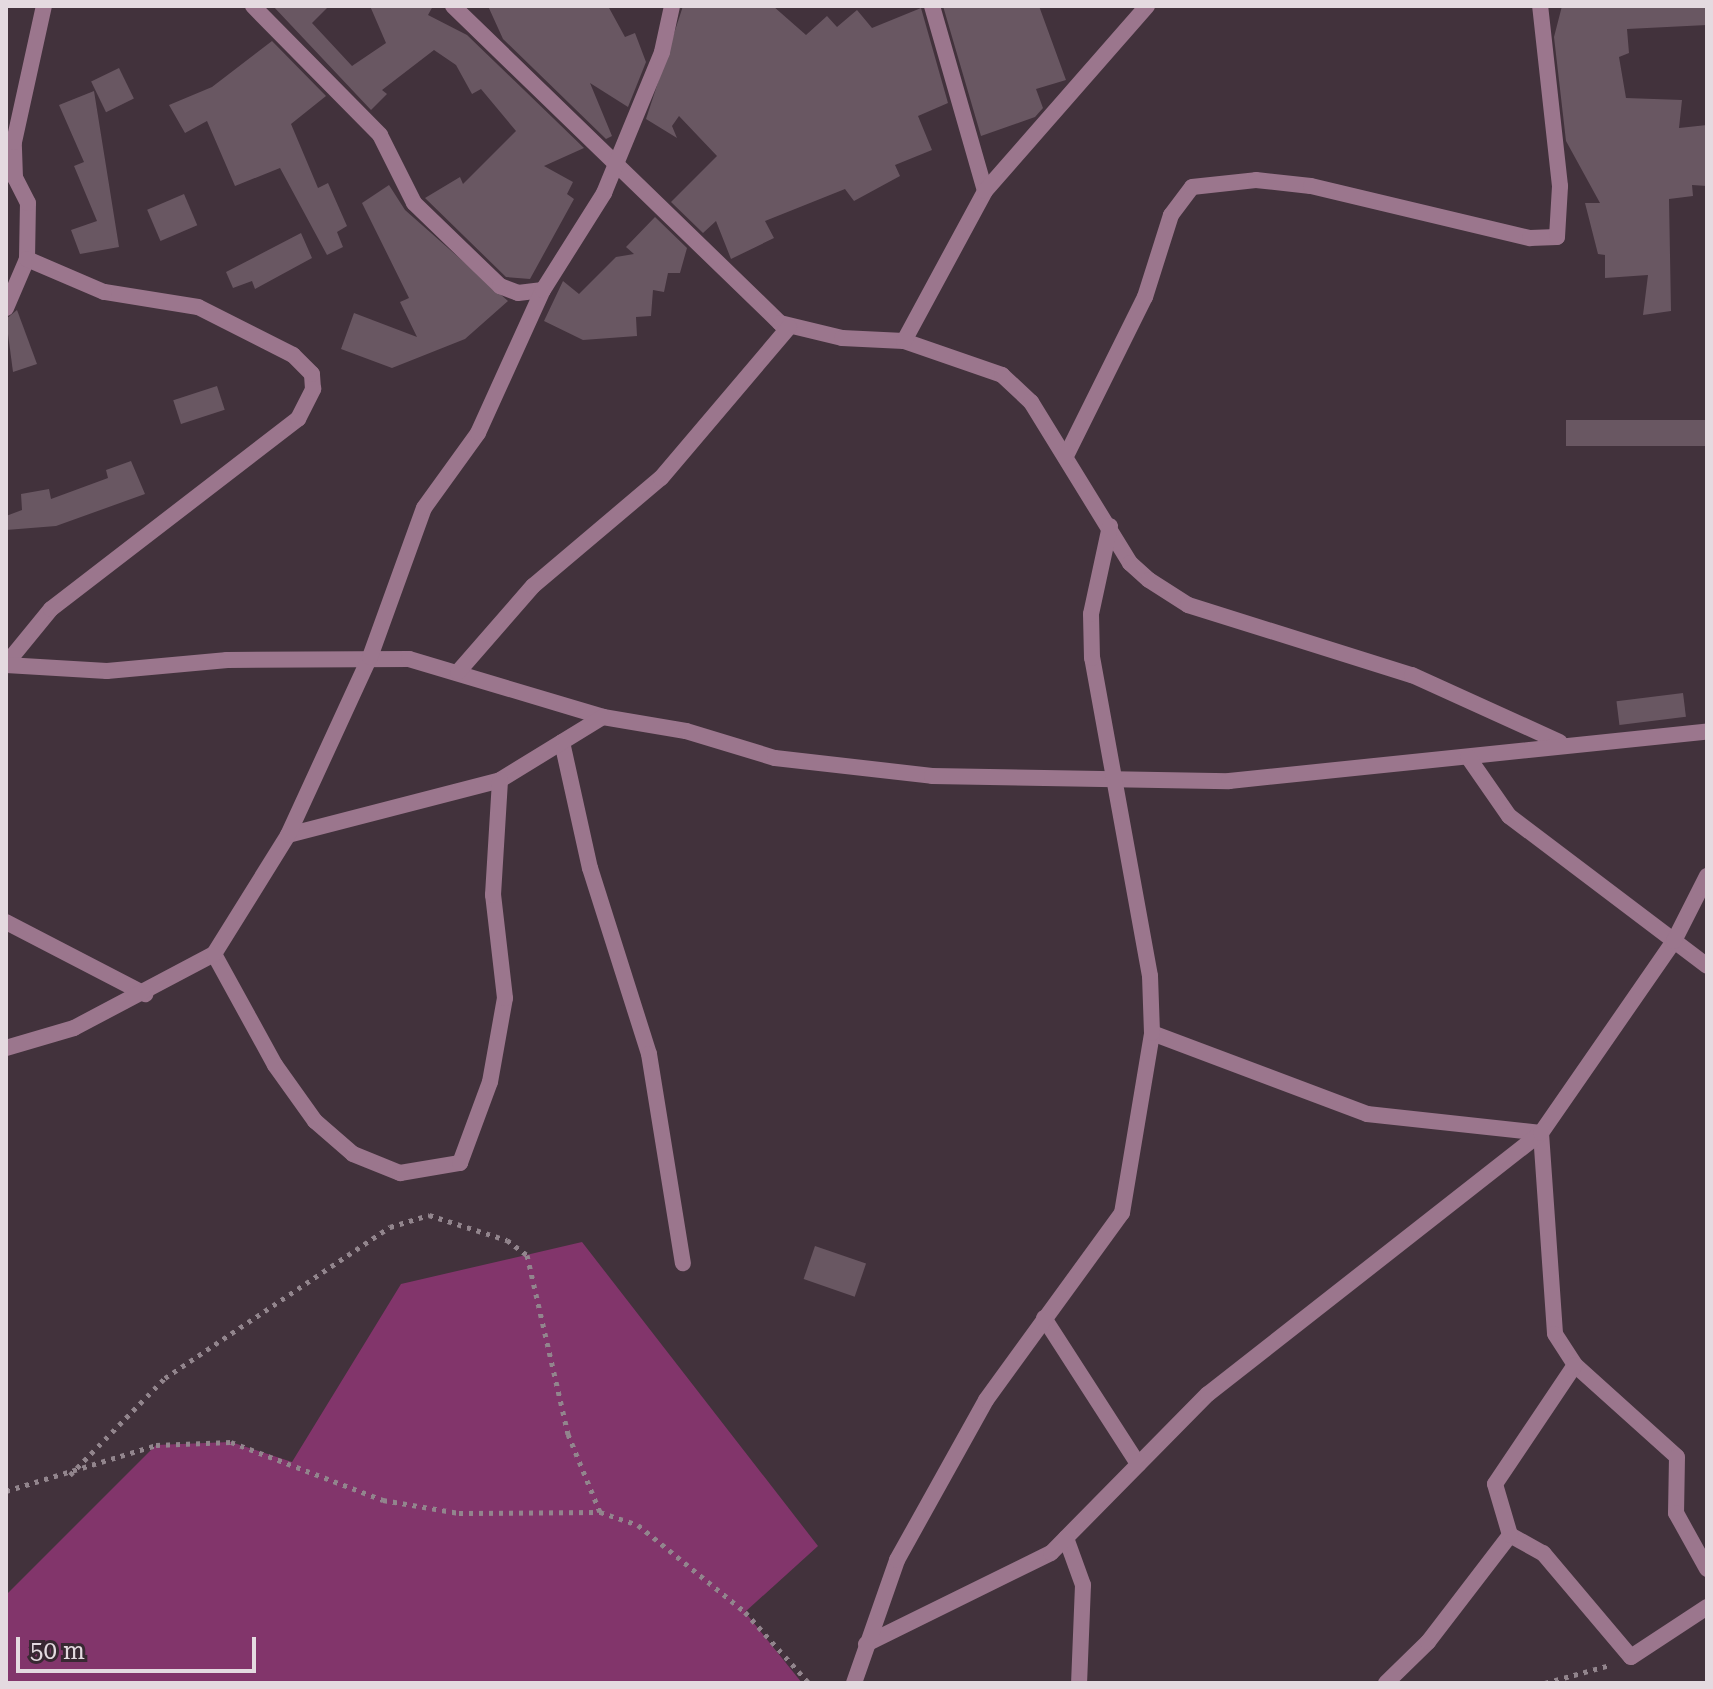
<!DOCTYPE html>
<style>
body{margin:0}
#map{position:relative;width:1713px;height:1689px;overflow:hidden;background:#42323c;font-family:"Roboto Serif",serif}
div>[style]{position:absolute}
.green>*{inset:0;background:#82356b}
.building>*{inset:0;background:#695762;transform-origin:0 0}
.path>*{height:5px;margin-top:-2.5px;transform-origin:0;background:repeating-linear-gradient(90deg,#92858d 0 4px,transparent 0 10px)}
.minor>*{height:16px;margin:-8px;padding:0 8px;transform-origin:8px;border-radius:8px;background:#9b768d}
span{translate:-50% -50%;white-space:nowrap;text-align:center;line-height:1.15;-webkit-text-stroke:7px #382832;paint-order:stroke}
.frame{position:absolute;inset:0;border:8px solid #e4dae0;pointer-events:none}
.scale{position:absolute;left:16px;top:1637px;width:240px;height:36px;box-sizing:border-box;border:4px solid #e4dae0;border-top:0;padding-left:10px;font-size:24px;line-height:28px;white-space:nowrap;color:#e4dae0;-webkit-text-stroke:6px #382832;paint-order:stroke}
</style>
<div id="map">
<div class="green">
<i style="clip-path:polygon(582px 1242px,818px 1546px,745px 1612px,802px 1683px,6px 1683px,6px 1595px,156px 1445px,231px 1442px,292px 1462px,401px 1284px)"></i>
</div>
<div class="building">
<i style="clip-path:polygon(273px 6px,329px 6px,312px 23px,352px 66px,386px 43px,370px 6px,433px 6px,428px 15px,467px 35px,584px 148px,544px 166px,573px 182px,567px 194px,574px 199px,530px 279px,506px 277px,425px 198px,460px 177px,463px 184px,516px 131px,481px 89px,472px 94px,456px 65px,434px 50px,382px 90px,387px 94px,371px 110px)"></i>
<i style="clip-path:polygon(488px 6px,608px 6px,625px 37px,635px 33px,646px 62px,628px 107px,590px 83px,612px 136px,606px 139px,503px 39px)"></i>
<i style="clip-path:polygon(683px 6px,773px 6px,806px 35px,827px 16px,837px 27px,857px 10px,872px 28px,921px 8px,948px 103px,918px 116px,932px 150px,895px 165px,900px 176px,854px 201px,845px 189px,765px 221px,774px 238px,731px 259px,716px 221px,703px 233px,671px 202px,717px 156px,679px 116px,672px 126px,677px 138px,646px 119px)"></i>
<i style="clip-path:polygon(943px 6px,1039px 6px,1066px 80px,1036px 89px,1043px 108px,1035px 117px,981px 136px)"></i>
<i style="clip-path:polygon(1562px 6px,1707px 6px,1707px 25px,1627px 29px,1629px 53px,1619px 57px,1626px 98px,1682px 100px,1679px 128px,1707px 125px,1707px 186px,1692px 185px,1693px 196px,1669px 199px,1671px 311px,1643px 315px,1648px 275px,1605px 278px,1605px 255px,1598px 254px,1585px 203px,1600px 203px,1566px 141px,1554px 37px)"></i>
<i style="clip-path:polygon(272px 41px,326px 96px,291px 124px,318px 188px,328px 183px,347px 226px,337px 232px,343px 247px,327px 255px,280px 168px,235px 186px,207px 121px,185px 133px,169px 105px,212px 87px)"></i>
<i style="left:119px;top:68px;width:34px;height:31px;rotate:64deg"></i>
<i style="clip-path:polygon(94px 91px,119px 247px,80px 254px,71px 230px,97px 221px,74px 166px,84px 162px,59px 105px)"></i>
<i style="clip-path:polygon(389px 185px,405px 210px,508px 301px,465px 339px,392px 368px,341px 349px,354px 313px,417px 337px,400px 302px,409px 298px,362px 203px)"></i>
<i style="left:184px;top:194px;width:34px;height:40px;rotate:67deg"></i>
<i style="clip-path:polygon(655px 217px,687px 248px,680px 273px,668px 273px,664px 292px,653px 290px,651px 316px,636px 317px,637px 336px,583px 340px,544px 321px,563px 281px,579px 294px,616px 257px,634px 254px,626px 247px)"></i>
<i style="clip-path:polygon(301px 233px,312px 258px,255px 289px,252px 281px,233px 288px,226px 272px)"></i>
<i style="clip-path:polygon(17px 310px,37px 364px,13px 372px,6px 319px)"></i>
<i style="left:217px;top:386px;width:25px;height:46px;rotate:72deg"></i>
<i style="left:1707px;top:420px;width:26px;height:141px;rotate:90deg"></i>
<i style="clip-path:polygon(131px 461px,145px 494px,56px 526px,6px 530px,6px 516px,22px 510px,21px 494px,49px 489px,51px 499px,108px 478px,106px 470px)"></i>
<i style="left:1683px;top:693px;width:24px;height:67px;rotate:83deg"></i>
<i style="left:815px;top:1246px;width:54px;height:35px;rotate:19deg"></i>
</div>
<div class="path">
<i style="left:70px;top:1475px;width:136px;rotate:-45.6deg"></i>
<i style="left:165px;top:1378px;width:271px;rotate:-33.9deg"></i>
<i style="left:390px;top:1227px;width:41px;rotate:-17.1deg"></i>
<i style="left:429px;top:1215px;width:82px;rotate:17.8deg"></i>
<i style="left:507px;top:1240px;width:25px;rotate:37deg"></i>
<i style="left:527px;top:1255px;width:184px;rotate:77.1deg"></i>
<i style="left:568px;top:1434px;width:84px;rotate:67.7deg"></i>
<i style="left:6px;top:1491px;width:157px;rotate:-17deg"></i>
<i style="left:156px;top:1445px;width:75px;rotate:-2.3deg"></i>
<i style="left:231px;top:1442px;width:163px;rotate:20.9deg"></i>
<i style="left:383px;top:1500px;width:77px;rotate:9.7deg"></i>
<i style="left:459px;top:1513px;width:141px;rotate:-0.4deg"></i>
<i style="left:600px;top:1512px;width:40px;rotate:18.9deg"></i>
<i style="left:638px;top:1525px;width:138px;rotate:39.1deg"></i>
<i style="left:745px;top:1612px;width:96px;rotate:48deg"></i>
<i style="left:1545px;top:1683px;width:67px;rotate:-15.5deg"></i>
</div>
<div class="minor">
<i style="left:253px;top:6px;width:181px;rotate:45.4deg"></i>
<i style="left:380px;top:135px;width:76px;rotate:63.4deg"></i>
<i style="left:414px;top:203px;width:120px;rotate:44deg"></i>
<i style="left:500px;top:286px;width:19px;rotate:21deg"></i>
<i style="left:518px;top:293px;width:25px;rotate:-7deg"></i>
<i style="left:453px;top:6px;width:455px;rotate:44.1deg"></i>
<i style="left:780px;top:323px;width:64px;rotate:13.6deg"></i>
<i style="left:842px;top:338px;width:62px;rotate:2.8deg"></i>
<i style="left:904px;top:341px;width:104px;rotate:19.1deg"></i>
<i style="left:1002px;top:375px;width:40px;rotate:43deg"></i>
<i style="left:1031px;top:402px;width:189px;rotate:58.4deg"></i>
<i style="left:1130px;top:563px;width:25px;rotate:42deg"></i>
<i style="left:1149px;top:580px;width:46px;rotate:32.7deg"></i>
<i style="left:1188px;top:605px;width:235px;rotate:17.4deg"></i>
<i style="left:1412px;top:675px;width:162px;rotate:24.4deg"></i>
<i style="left:932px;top:6px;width:192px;rotate:74deg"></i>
<i style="left:6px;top:308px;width:53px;rotate:-66.8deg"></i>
<i style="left:27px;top:259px;width:56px;rotate:-89deg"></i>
<i style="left:28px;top:203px;width:28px;rotate:-117deg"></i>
<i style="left:15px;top:178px;width:36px;rotate:-92deg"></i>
<i style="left:14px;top:142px;width:139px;rotate:-77.6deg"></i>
<i style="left:904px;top:341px;width:170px;rotate:-61.6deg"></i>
<i style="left:985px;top:191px;width:246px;rotate:-48.8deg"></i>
<i style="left:1066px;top:456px;width:178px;rotate:-63.6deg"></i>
<i style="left:1145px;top:297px;width:86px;rotate:-72.4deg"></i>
<i style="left:1171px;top:215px;width:35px;rotate:-53deg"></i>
<i style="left:1192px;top:187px;width:64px;rotate:-6.2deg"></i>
<i style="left:1256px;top:180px;width:55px;rotate:6.2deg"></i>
<i style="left:1311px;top:186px;width:225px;rotate:13.4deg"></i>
<i style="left:1530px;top:238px;width:27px;rotate:-2deg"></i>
<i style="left:1557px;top:237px;width:51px;rotate:-86.6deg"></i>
<i style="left:1560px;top:186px;width:181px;rotate:-96.3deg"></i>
<i style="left:6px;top:664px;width:71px;rotate:-50.7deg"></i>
<i style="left:51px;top:609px;width:312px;rotate:-37.6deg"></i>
<i style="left:298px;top:419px;width:34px;rotate:-63deg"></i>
<i style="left:313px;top:389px;width:15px;rotate:-94deg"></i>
<i style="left:312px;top:374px;width:27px;rotate:-135deg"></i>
<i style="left:293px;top:355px;width:106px;rotate:-153.2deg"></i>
<i style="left:198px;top:307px;width:95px;rotate:-170.9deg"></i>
<i style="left:104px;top:292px;width:84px;rotate:-156.8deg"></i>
<i style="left:6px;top:665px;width:101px;rotate:3.4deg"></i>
<i style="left:107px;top:671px;width:121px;rotate:-5.2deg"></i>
<i style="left:227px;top:660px;width:182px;rotate:-0.3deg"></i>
<i style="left:409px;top:659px;width:202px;rotate:16.6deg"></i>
<i style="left:603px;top:717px;width:84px;rotate:9.6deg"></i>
<i style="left:686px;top:731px;width:93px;rotate:16.9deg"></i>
<i style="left:775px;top:758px;width:158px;rotate:6.5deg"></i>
<i style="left:932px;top:776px;width:297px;rotate:1deg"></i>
<i style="left:1229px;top:781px;width:481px;rotate:-5.9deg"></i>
<i style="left:458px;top:672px;width:114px;rotate:-48.9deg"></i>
<i style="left:533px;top:586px;width:167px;rotate:-40.2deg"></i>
<i style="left:661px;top:478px;width:198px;rotate:-49.7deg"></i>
<i style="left:562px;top:742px;width:129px;rotate:77.5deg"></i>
<i style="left:590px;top:868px;width:195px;rotate:72.4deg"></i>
<i style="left:649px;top:1054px;width:212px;rotate:80.8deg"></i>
<i style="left:1468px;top:757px;width:72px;rotate:55.2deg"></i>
<i style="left:1509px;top:816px;width:248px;rotate:37.1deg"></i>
<i style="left:288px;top:835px;width:219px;rotate:-14.5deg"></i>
<i style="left:500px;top:780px;width:121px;rotate:-31.5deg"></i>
<i style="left:6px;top:922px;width:157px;rotate:27.4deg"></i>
<i style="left:214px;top:954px;width:127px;rotate:61.2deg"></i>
<i style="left:275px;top:1065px;width:69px;rotate:54.5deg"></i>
<i style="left:315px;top:1121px;width:50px;rotate:41deg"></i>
<i style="left:353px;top:1154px;width:51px;rotate:22deg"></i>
<i style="left:400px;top:1173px;width:61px;rotate:-9.5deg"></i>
<i style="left:460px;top:1163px;width:86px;rotate:-69.7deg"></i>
<i style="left:490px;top:1082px;width:85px;rotate:-79.9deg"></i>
<i style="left:505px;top:998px;width:104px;rotate:-96.6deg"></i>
<i style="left:493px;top:895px;width:115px;rotate:-86.5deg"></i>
<i style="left:1152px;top:1033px;width:230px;rotate:20.6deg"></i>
<i style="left:1367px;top:1114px;width:175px;rotate:6.2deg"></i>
<i style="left:1541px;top:1133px;width:201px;rotate:86deg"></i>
<i style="left:1555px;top:1334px;width:37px;rotate:57deg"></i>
<i style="left:1575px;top:1365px;width:137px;rotate:42deg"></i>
<i style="left:1677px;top:1457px;width:56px;rotate:91deg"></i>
<i style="left:1676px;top:1513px;width:64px;rotate:61deg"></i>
<i style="left:6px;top:1048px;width:71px;rotate:-16.4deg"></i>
<i style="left:74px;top:1028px;width:158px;rotate:-27.9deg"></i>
<i style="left:214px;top:954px;width:140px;rotate:-58.1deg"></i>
<i style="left:288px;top:835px;width:196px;rotate:-65.3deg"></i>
<i style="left:370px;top:657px;width:158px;rotate:-70.1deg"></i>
<i style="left:424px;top:508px;width:92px;rotate:-54.2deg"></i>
<i style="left:478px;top:433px;width:157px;rotate:-65.6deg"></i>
<i style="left:543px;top:290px;width:115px;rotate:-57.8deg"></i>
<i style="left:604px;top:193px;width:152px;rotate:-67.6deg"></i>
<i style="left:662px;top:52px;width:47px;rotate:-77.7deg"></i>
<i style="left:1044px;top:1318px;width:174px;rotate:57.2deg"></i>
<i style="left:1510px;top:1535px;width:38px;rotate:29deg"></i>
<i style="left:1543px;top:1553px;width:136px;rotate:49.8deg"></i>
<i style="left:1631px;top:1657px;width:91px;rotate:-33.3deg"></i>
<i style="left:1066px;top:1538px;width:50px;rotate:70.1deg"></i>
<i style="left:1083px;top:1585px;width:98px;rotate:92.3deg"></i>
<i style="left:866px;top:1644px;width:206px;rotate:-26.2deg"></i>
<i style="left:1051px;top:1553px;width:223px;rotate:-45.4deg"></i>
<i style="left:1208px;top:1394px;width:423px;rotate:-38.1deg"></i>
<i style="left:1541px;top:1133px;width:234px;rotate:-55.3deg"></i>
<i style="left:1674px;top:941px;width:73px;rotate:-63.1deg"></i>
<i style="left:854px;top:1683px;width:130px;rotate:-70.7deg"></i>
<i style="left:897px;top:1560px;width:183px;rotate:-60.9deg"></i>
<i style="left:986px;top:1400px;width:231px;rotate:-54deg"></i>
<i style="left:1122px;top:1213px;width:182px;rotate:-80.5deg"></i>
<i style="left:1152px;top:1033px;width:57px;rotate:-92deg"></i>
<i style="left:1150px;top:976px;width:323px;rotate:-100.3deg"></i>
<i style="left:1092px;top:658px;width:44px;rotate:-91.3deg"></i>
<i style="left:1091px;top:614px;width:90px;rotate:-77.8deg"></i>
<i style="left:1386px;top:1683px;width:59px;rotate:-44.3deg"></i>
<i style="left:1428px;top:1642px;width:135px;rotate:-52.5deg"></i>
<i style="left:1510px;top:1535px;width:53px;rotate:-106.4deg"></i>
<i style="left:1495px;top:1484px;width:143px;rotate:-56.1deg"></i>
</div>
<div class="frame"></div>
<div class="scale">50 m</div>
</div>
